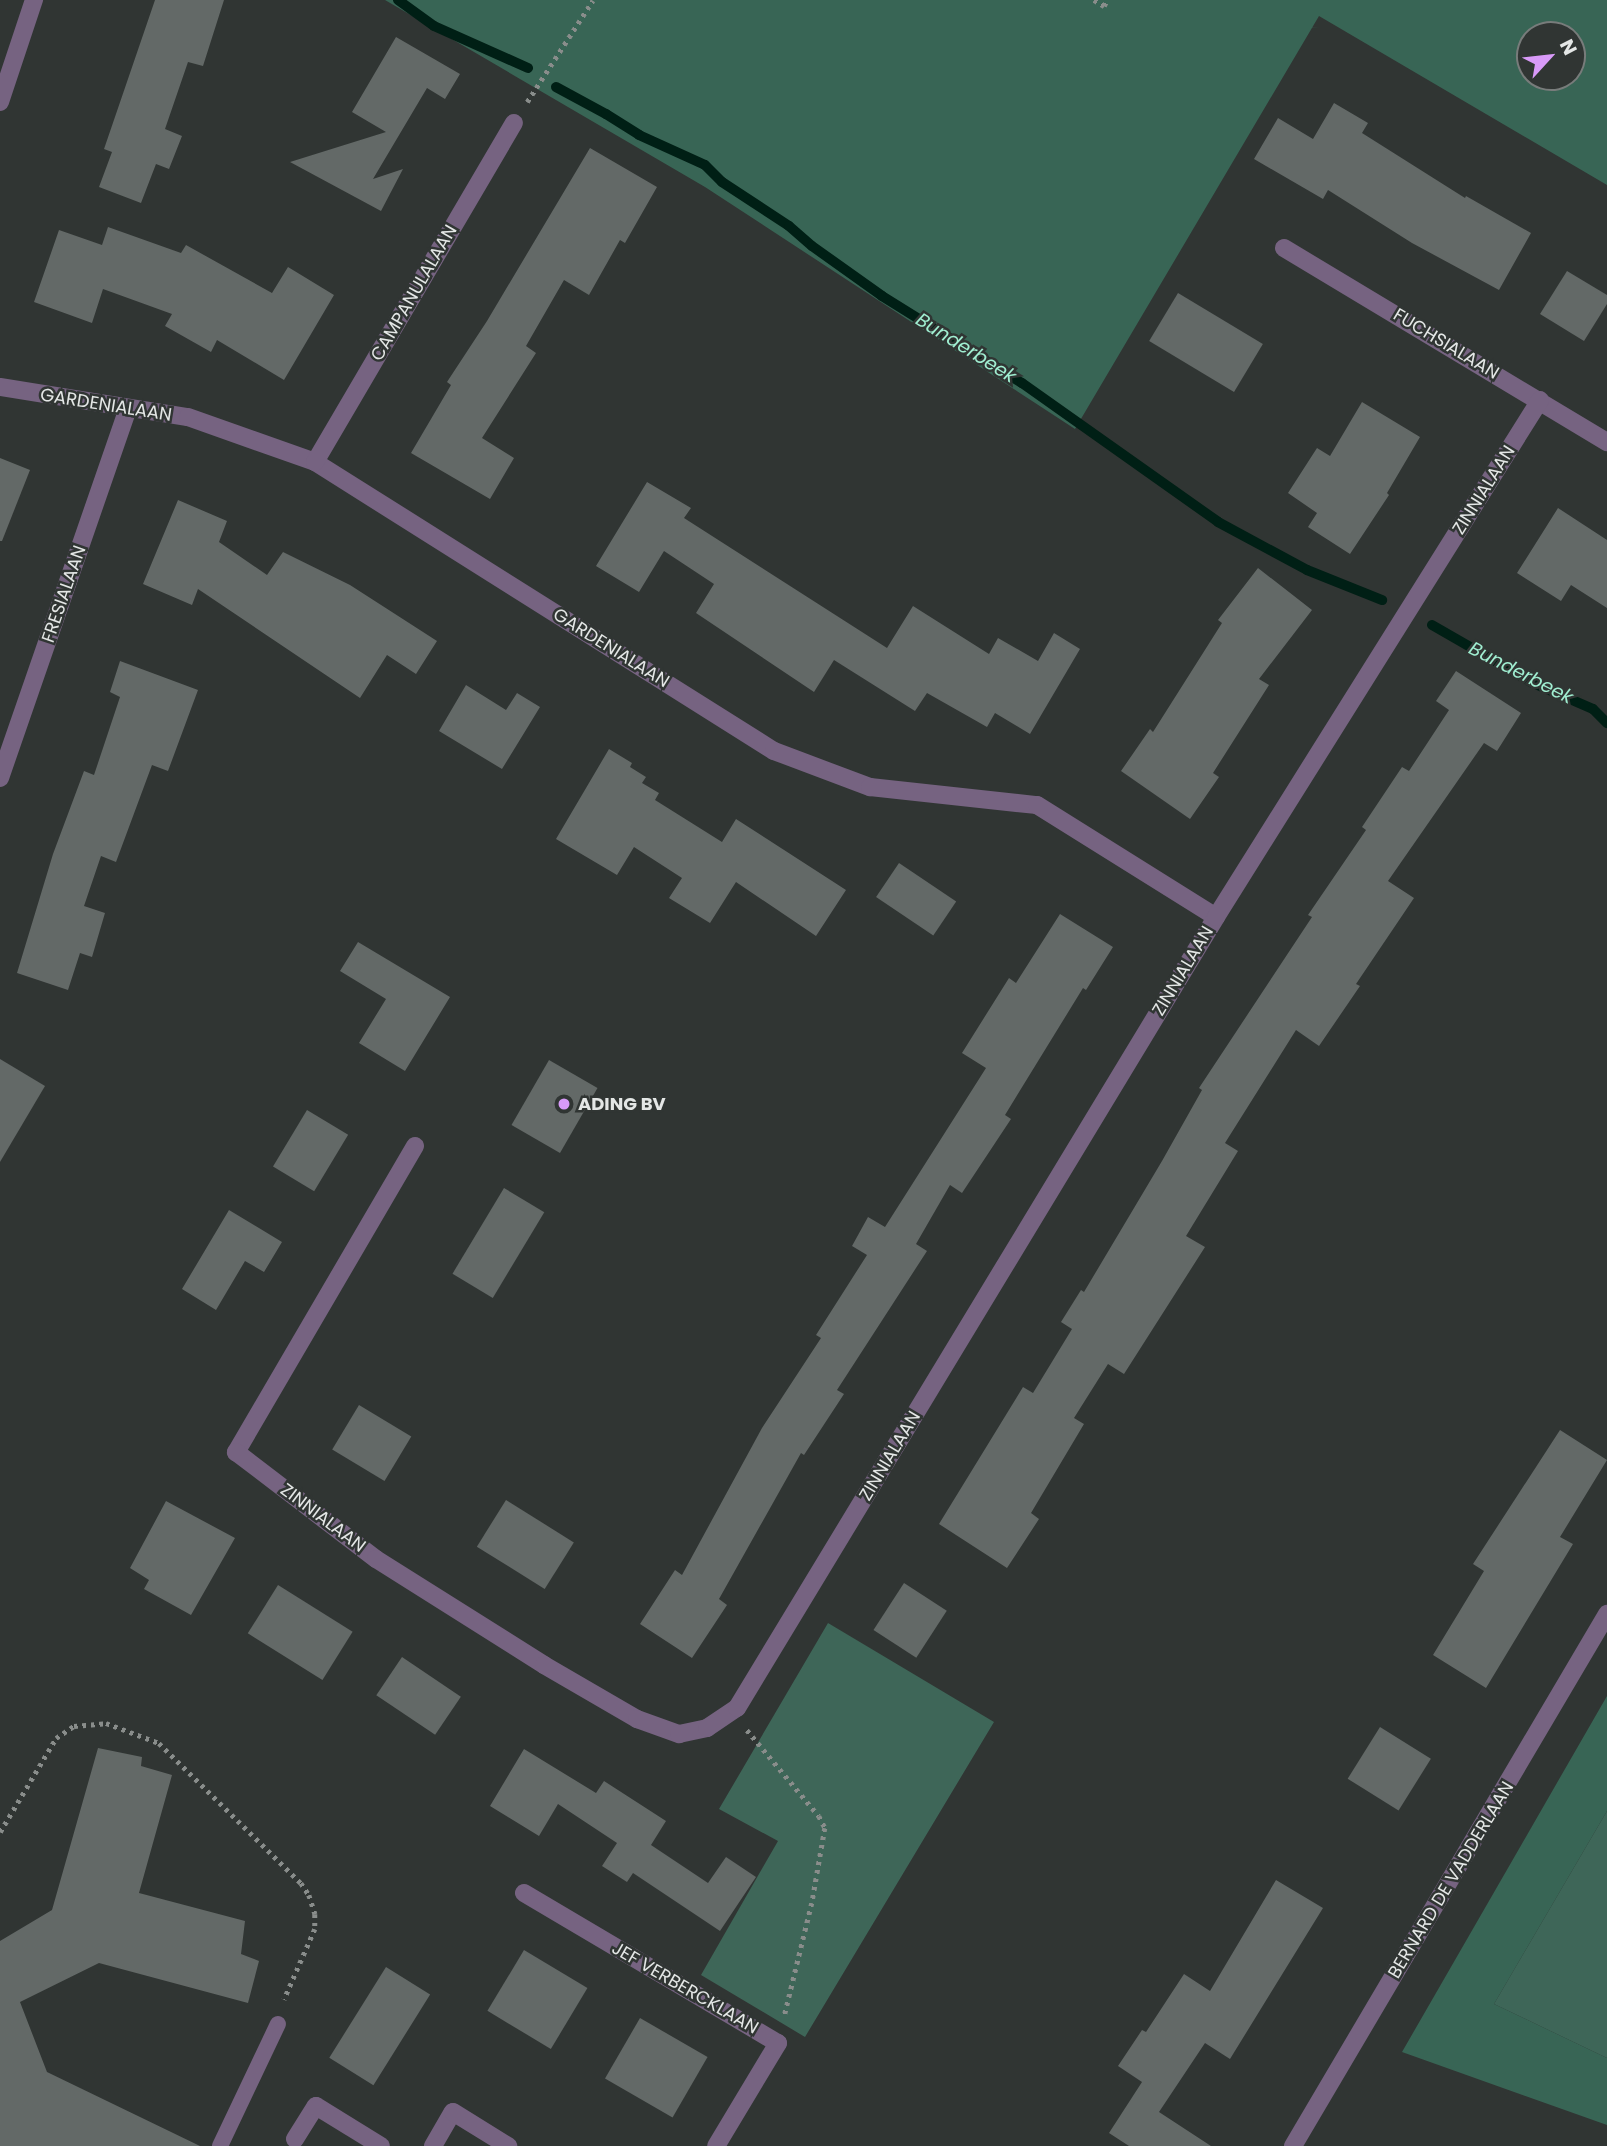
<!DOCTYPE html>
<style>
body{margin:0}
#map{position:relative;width:1607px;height:2146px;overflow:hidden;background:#303533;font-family:Poppins,sans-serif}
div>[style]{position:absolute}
.green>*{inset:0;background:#3e6658}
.forest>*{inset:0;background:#386555}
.stream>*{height:10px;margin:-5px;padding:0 5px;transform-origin:5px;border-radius:5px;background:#001f15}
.building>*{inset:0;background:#636967;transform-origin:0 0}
.path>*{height:4.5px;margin-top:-2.25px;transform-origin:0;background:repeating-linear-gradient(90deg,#898d8b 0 3.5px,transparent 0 8.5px)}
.service>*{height:16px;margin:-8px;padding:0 8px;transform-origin:8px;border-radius:8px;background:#766381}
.minor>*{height:18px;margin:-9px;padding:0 9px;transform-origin:9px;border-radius:9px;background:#766381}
.dots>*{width:19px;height:19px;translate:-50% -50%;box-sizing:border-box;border:4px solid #303533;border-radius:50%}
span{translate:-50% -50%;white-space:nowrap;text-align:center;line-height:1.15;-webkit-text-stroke:5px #303533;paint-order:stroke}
.street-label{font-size:18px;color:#e4e7e6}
.poi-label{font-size:18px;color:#e4e7e6;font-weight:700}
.left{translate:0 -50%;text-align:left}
.water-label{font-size:19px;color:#a0eed1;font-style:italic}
.north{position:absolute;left:1516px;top:21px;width:70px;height:70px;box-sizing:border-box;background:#303533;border:2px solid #787c7b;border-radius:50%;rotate:63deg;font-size:19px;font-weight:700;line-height:28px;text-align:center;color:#e4e7e6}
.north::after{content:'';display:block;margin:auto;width:24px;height:32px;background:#d89af8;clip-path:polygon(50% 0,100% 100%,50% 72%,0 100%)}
</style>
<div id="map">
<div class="green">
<i style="clip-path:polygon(828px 1623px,994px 1722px,805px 2037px,701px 1975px,778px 1841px,719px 1809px)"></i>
<i style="clip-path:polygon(1607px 1811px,1607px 2058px,1494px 2004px)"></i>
</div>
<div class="forest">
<i style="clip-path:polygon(evenodd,385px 0,1607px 0,1607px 185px,1319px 16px,1075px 429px,705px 187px,385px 0,1572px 35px,1572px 77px,1530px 77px,1530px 35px,1572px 35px)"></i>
<i style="clip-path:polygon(1607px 1696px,1607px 1811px,1494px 2004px,1607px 2058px,1607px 2125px,1402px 2052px)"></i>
</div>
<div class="stream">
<i style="left:398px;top:0;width:44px;rotate:35.8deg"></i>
<i style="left:434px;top:26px;width:103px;rotate:24.1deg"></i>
<i style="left:556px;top:87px;width:57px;rotate:28.4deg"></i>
<i style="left:606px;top:114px;width:39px;rotate:32deg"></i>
<i style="left:639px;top:135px;width:72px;rotate:24.4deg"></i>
<i style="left:705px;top:165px;width:24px;rotate:45deg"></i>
<i style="left:722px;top:182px;width:80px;rotate:33.3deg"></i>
<i style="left:789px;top:226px;width:30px;rotate:41deg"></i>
<i style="left:812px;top:246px;width:86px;rotate:35.5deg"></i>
<i style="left:882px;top:296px;width:165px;rotate:31.9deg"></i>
<i style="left:1022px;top:383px;width:240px;rotate:35.3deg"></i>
<i style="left:1218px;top:522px;width:101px;rotate:28.3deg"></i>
<i style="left:1307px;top:570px;width:81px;rotate:21.8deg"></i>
<i style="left:1432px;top:625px;width:116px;rotate:29.9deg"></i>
<i style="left:1533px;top:683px;width:65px;rotate:23.4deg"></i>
<i style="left:1593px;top:709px;width:20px;rotate:45deg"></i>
</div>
<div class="building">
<i style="clip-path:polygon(155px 0,224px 0,203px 66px,188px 62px,165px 129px,182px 136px,169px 169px,156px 164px,141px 203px,99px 187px,112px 152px,104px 149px)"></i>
<i style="clip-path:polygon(396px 37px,460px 74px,445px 99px,427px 88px,373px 179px,403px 169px,381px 211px,290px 162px,386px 132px,352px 112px)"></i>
<i style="clip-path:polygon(1334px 103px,1368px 123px,1362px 133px,1465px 198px,1466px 196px,1531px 233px,1499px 290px,1412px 243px,1328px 190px,1323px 199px,1254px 159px,1278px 118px,1313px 139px)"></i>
<i style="clip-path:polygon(590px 148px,657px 187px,625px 243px,620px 240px,589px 295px,564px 280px,526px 346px,536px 353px,482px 438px,514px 458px,490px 499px,411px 453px,451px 385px,447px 382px,487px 321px)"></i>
<i style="clip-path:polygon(108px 227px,181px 253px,186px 245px,272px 293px,288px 267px,334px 295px,284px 380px,217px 340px,211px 352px,165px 326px,172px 314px,103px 289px,92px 323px,34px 302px,59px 230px,102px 245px)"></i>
<i style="clip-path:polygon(1567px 271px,1607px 295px,1607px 304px,1584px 341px,1540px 314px)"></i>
<i style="left:1178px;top:293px;width:99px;height:56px;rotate:31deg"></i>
<i style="clip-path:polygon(1362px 402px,1420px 437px,1387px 493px,1389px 495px,1350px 554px,1308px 527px,1317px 513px,1288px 493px,1317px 448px,1330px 456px)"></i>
<i style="clip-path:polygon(0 458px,30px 470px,2px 541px,0 541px)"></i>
<i style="clip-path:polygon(647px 482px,691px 508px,684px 518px,887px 648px,913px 606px,989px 654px,998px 638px,1038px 661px,1054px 633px,1080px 649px,1030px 734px,995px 713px,987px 727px,927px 693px,915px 711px,834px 660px,814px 692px,696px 613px,714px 584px,664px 551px,639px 592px,596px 566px)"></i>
<i style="clip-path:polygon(178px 500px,227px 521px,219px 542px,267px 575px,283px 552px,350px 585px,437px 641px,416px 674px,387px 655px,360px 698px,198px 589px,192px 605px,143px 584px)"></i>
<i style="clip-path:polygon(1558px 508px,1607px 540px,1607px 608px,1571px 585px,1561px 601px,1517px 573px)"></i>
<i style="clip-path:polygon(1258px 568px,1312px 610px,1259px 679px,1269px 685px,1213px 773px,1219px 777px,1190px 819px,1121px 771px,1150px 729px,1153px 732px,1222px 623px,1218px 620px)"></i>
<i style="clip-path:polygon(120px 661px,198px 690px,168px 771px,152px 765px,116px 862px,101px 856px,84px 906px,105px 913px,92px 957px,80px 953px,68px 990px,17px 973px,53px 854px,84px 771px,94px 775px,120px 697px,110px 692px)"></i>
<i style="clip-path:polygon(1456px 671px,1521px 713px,1497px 751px,1484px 743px,1388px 881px,1414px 898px,1356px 984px,1360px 986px,1319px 1046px,1296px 1030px,1225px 1143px,1238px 1151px,1186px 1236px,1205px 1247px,1124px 1374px,1108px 1364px,1074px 1418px,1084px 1424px,1031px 1513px,1039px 1519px,1007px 1568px,939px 1524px,1023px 1387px,1033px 1393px,1072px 1329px,1061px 1322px,1081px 1290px,1084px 1292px,1162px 1161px,1202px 1090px,1199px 1088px,1312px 917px,1308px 915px,1366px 830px,1362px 827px,1402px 767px,1409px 771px,1449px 710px,1436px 701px)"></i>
<i style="clip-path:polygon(466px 685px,506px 710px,517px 693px,540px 707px,502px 769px,439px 731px)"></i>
<i style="clip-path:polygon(609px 749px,632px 763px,630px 767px,646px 777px,642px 783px,659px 793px,655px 800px,722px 842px,736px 819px,846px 890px,816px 936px,736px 882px,710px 923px,669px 898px,682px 878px,634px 847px,617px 875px,556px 839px)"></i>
<i style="left:899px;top:863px;width:69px;height:41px;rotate:34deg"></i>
<i style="clip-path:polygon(1060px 914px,1113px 947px,1086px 990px,1083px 988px,1005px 1115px,1011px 1119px,962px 1193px,950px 1185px,916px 1244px,927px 1251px,837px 1390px,844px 1394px,804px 1455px,801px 1453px,719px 1599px,727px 1605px,692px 1658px,640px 1624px,675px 1570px,682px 1575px,762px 1428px,821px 1338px,816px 1335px,867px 1255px,852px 1246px,868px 1217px,885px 1227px,986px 1068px,962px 1053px,1009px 978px,1016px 983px)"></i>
<i style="clip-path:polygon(358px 942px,450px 997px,405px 1071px,359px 1043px,386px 999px,340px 971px)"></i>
<i style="clip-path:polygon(0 1059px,45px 1086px,0 1162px)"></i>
<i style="left:549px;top:1060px;width:56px;height:75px;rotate:30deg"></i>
<i style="left:307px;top:1110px;width:48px;height:66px;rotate:31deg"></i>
<i style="left:504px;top:1188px;width:47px;height:100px;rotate:31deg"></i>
<i style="clip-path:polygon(229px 1210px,282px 1242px,264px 1272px,245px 1261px,216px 1310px,182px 1289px)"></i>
<i style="left:359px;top:1405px;width:61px;height:52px;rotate:31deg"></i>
<i style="clip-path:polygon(1560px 1430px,1607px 1460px,1560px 1537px,1573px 1544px,1486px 1688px,1433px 1655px,1484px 1571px,1473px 1564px)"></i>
<i style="left:506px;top:1500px;width:80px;height:55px;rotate:32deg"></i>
<i style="clip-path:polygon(166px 1501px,235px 1538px,191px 1615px,144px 1589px,149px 1580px,130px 1568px)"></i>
<i style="left:904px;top:1583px;width:51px;height:56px;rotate:33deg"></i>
<i style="left:278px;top:1585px;width:88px;height:57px;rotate:32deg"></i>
<i style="left:402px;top:1657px;width:71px;height:46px;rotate:34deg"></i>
<i style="left:1380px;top:1727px;width:60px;height:61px;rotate:32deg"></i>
<i style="clip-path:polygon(98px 1748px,142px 1757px,141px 1766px,172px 1775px,139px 1893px,245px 1921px,241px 1954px,259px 1961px,248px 2003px,99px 1963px,20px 2002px,47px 2072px,200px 2146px,0 2146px,0 1941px,52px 1910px)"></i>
<i style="clip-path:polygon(524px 1749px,596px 1793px,604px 1781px,666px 1821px,651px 1845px,708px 1883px,726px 1857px,756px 1877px,720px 1931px,633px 1873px,627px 1882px,602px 1866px,617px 1843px,558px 1804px,539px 1836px,490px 1806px)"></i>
<i style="clip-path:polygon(1276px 1880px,1323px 1908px,1230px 2059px,1205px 2043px,1159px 2112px,1211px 2146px,1129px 2146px,1109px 2133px,1142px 2082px,1118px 2066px,1142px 2030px,1146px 2032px,1184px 1974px,1210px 1991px)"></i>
<i style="left:524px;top:1950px;width:74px;height:71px;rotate:31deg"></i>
<i style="left:386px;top:1967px;width:52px;height:107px;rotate:32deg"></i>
<i style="left:640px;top:2018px;width:78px;height:70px;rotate:30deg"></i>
</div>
<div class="path">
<i style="left:1094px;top:0;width:12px;rotate:31deg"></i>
<i style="left:1104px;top:6px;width:7px;rotate:-63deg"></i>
<i style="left:527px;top:102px;width:121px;rotate:-57.1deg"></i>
<i style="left:747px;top:1730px;width:112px;rotate:50.1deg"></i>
<i style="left:819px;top:1816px;width:13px;rotate:63deg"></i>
<i style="left:825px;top:1828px;width:76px;rotate:99.8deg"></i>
<i style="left:812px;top:1903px;width:118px;rotate:103.7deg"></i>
<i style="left:0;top:1832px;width:109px;rotate:-59.2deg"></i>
<i style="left:56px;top:1738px;width:22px;rotate:-34deg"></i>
<i style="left:74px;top:1726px;width:32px;rotate:-5deg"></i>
<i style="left:106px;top:1723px;width:57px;rotate:20.7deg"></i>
<i style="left:159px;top:1743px;width:199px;rotate:44.6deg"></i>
<i style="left:301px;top:1883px;width:14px;rotate:56deg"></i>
<i style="left:309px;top:1895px;width:20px;rotate:72deg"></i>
<i style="left:315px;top:1914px;width:15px;rotate:90deg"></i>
<i style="left:315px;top:1929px;width:77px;rotate:113.6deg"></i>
</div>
<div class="service">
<i style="left:220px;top:2146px;width:135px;rotate:-64.6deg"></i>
</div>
<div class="minor">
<i style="left:0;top:102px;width:108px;rotate:-71.6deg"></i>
<i style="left:1284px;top:248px;width:377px;rotate:31deg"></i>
<i style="left:0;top:387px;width:190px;rotate:9.1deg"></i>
<i style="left:188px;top:417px;width:135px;rotate:19.5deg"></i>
<i style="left:315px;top:462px;width:542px;rotate:32.2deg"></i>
<i style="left:774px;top:751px;width:103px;rotate:20.6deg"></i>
<i style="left:870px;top:787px;width:168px;rotate:6.2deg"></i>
<i style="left:1037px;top:805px;width:211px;rotate:32deg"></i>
<i style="left:315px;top:462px;width:393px;rotate:-59.6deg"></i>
<i style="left:0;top:778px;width:391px;rotate:-70.9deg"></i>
<i style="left:415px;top:1146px;width:355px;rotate:120.3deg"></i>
<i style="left:236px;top:1452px;width:176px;rotate:37.4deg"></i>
<i style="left:376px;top:1559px;width:199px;rotate:32.2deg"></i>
<i style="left:544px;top:1665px;width:108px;rotate:30.1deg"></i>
<i style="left:637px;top:1719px;width:45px;rotate:19.7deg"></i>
<i style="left:679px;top:1734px;width:29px;rotate:-12deg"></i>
<i style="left:707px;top:1728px;width:36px;rotate:-34deg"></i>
<i style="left:737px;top:1708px;width:925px;rotate:-58.8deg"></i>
<i style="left:1216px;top:917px;width:610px;rotate:-57.92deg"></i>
<i style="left:524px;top:1893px;width:295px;rotate:30.6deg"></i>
<i style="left:778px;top:2043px;width:120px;rotate:121deg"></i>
<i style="left:295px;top:2139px;width:39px;rotate:-58deg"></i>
<i style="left:316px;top:2106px;width:76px;rotate:31.6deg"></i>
<i style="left:433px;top:2146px;width:39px;rotate:-60deg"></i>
<i style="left:453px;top:2112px;width:65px;rotate:31.7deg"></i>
<i style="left:1293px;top:2146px;width:618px;rotate:-59.45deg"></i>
</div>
<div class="dots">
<i style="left:564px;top:1104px;background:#d89af8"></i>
</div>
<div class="street-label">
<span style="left:414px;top:293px;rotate:-60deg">CAMPANULALAAN</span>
<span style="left:1446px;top:344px;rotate:31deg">FUCHSIALAAN</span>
<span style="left:106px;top:405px;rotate:9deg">GARDENIALAAN</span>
<span style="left:1484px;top:490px;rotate:-58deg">ZINNIALAAN</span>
<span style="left:64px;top:594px;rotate:-71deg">FRESIALAAN</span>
<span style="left:611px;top:648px;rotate:32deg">GARDENIALAAN</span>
<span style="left:1183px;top:971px;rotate:-59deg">ZINNIALAAN</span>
<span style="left:890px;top:1456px;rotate:-59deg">ZINNIALAAN</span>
<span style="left:323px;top:1518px;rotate:37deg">ZINNIALAAN</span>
<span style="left:1451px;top:1880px;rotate:-59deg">BERNARD DE VADDERLAAN</span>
<span style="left:685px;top:1988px;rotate:30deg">JEF VERBERCKLAAN</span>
</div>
<div class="poi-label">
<span class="left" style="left:578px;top:1104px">ADING BV</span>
</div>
<div class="water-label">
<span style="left:966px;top:348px;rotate:32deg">Bunderbeek</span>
<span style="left:1521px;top:673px;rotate:27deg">Bunderbeek</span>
</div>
<div class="north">N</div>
</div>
